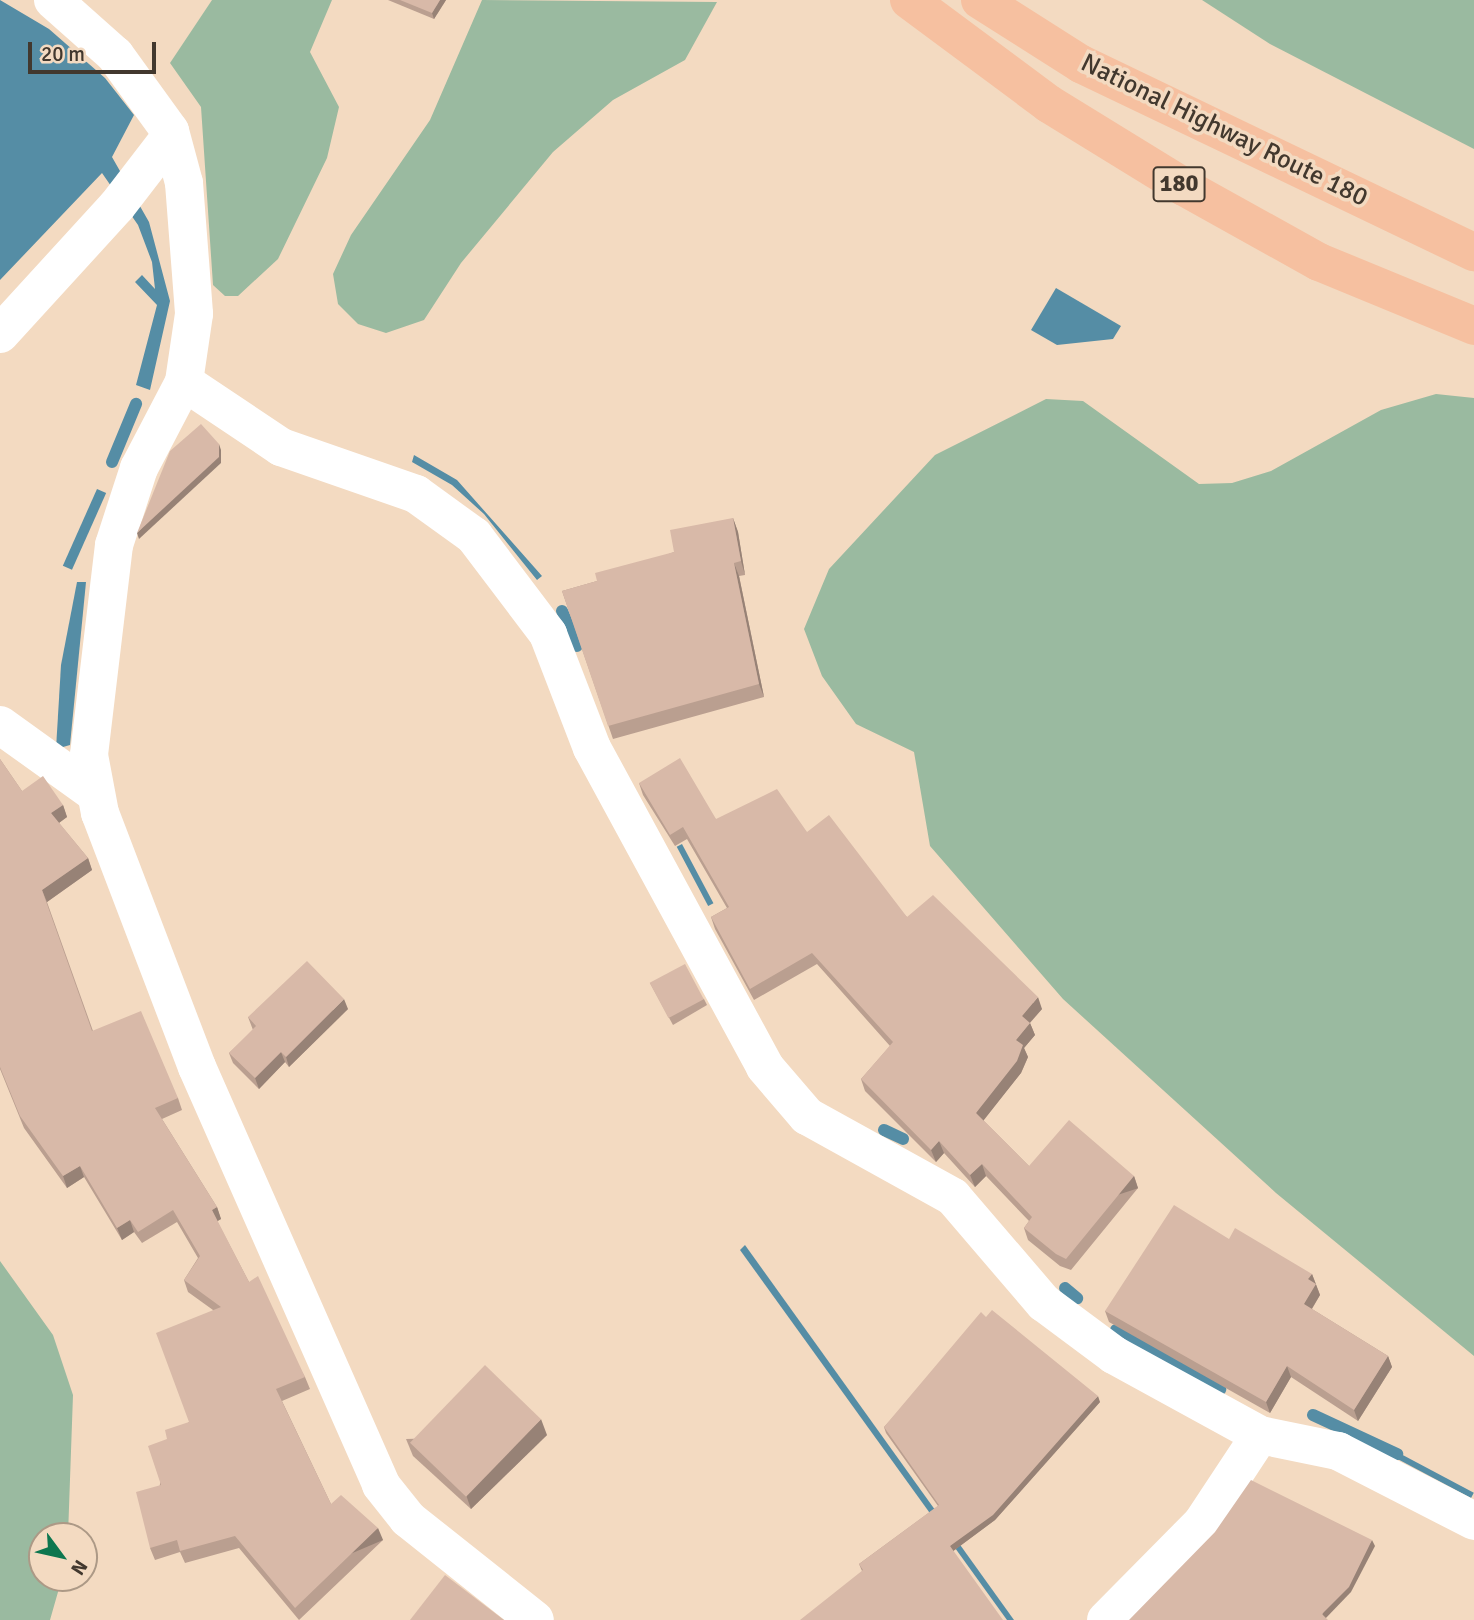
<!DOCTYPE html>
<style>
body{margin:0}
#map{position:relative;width:1474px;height:1620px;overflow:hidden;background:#f3dac1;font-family:Signika,sans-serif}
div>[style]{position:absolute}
.green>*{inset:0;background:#9abaa0}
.water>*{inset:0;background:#558da5;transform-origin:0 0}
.stream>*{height:12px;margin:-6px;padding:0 6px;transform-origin:6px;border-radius:6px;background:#558da5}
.minor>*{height:38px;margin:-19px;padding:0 19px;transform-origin:19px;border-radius:19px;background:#fff}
.trunk>*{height:38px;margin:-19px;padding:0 19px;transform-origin:19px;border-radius:19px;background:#f6c0a0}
.wall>*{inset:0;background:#ba9f90}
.shaded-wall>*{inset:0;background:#978276;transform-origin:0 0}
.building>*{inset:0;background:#d8b9a8;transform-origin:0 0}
span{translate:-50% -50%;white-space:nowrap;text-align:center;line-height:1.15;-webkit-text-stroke:7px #f3dac1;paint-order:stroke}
.shield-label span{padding:2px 5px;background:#f3dac1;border:2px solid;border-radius:5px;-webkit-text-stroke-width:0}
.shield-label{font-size:24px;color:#42382e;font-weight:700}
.street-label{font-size:26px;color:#42382e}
.north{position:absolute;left:28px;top:1522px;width:70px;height:70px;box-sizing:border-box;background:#f3dac1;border:2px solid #ac9986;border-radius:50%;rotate:123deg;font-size:19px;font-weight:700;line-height:28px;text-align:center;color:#42382e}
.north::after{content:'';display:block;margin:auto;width:24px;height:32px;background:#0d764f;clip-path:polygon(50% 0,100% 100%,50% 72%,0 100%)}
.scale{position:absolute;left:28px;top:42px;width:128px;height:32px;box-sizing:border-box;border:4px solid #42382e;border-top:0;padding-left:9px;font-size:21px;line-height:24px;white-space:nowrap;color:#42382e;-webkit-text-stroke:5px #f3dac1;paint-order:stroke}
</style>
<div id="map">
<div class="green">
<i style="clip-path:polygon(212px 0,332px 0,310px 52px,339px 107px,327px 158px,278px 259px,238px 296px,225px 296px,213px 285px,201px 107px,170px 63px)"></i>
<i style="clip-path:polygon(482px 0,717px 2px,685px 60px,613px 100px,553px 152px,461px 263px,424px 320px,386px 333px,358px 324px,338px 304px,333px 274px,351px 235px,430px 120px)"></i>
<i style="clip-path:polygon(1202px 0,1474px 0,1474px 149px,1270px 44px)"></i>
<i style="clip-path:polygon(1436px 394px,1474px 398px,1474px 1356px,1276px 1193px,1063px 999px,930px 846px,914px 752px,856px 724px,822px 676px,804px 629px,829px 569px,935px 455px,1046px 399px,1083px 401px,1199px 484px,1232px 483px,1271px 471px,1381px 410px)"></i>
<i style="clip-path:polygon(0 1261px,53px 1335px,73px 1395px,68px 1536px,42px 1536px,42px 1578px,62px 1578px,50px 1620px,0 1620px)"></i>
</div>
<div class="water">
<i style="clip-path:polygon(0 0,49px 29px,105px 78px,134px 115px,112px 157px,149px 222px,170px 301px,150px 390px,136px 385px,157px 305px,135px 282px,142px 275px,155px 289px,152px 262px,138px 225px,102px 173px,0 280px)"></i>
<i style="clip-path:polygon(1056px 288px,1121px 326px,1113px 339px,1057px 345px,1031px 330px)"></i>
<i style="clip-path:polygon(414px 455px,457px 480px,542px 576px,537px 580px,484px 514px,452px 485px,412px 462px)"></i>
<i style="left:97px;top:489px;width:10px;height:84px;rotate:24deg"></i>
<i style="clip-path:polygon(77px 582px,86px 582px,70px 745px,56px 749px,61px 665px)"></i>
<i style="left:682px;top:844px;width:67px;height:6px;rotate:62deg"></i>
<i style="clip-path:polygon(745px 1245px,1014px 1620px,1007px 1620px,740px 1250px)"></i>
<i style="left:1382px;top:1444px;width:104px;height:6px;rotate:28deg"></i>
</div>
<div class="stream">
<i style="left:112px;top:462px;width:63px;rotate:-67.5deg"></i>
<i style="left:562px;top:611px;width:38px;rotate:67deg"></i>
<i style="left:884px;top:1130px;width:21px;rotate:25deg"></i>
<i style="left:1065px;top:1288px;width:16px;rotate:40deg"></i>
<i style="left:1116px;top:1330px;width:120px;rotate:29.6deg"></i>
<i style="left:1313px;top:1415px;width:93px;rotate:24.9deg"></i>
</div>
<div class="minor">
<i style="left:53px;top:0;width:83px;rotate:41.6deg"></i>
<i style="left:115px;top:55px;width:94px;rotate:54.1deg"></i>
<i style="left:170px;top:131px;width:54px;rotate:74.9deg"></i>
<i style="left:184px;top:183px;width:131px;rotate:85.6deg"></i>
<i style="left:194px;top:314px;width:69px;rotate:98.4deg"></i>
<i style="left:184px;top:382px;width:97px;rotate:117.6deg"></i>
<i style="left:139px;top:468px;width:81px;rotate:108deg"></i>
<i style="left:114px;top:545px;width:211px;rotate:96.8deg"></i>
<i style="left:89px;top:755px;width:59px;rotate:79.3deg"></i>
<i style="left:100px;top:813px;width:272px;rotate:69.1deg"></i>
<i style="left:197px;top:1067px;width:457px;rotate:66.2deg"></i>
<i style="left:381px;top:1485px;width:43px;rotate:51.5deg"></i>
<i style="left:408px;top:1519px;width:162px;rotate:38.5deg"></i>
<i style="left:0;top:334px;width:173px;rotate:-47.6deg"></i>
<i style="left:117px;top:206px;width:88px;rotate:-52.4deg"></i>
<i style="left:184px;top:382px;width:117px;rotate:33.8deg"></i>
<i style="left:281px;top:447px;width:143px;rotate:19.2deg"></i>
<i style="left:416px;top:494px;width:72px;rotate:35.9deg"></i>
<i style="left:474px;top:536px;width:123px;rotate:52.9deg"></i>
<i style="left:548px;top:634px;width:122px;rotate:68.9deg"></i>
<i style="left:592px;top:748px;width:363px;rotate:61.5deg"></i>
<i style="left:765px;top:1067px;width:65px;rotate:49.4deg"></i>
<i style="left:807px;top:1116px;width:167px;rotate:29deg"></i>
<i style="left:953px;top:1197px;width:140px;rotate:49.4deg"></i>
<i style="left:1044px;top:1303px;width:87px;rotate:36.6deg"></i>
<i style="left:1114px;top:1355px;width:166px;rotate:28.7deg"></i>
<i style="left:1260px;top:1435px;width:80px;rotate:11.6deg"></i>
<i style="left:1338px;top:1451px;width:153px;rotate:27.2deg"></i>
<i style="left:0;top:725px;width:118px;rotate:35.7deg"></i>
<i style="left:1106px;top:1620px;width:136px;rotate:-45.3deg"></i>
<i style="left:1202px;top:1523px;width:105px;rotate:-56.6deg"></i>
</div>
<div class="trunk">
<i style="left:909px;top:0;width:174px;rotate:36.6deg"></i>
<i style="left:1049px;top:104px;width:158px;rotate:31.6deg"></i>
<i style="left:1184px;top:187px;width:154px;rotate:29.1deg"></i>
<i style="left:1319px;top:262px;width:168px;rotate:22.4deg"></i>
<i style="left:980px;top:0;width:120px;rotate:32.4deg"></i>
<i style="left:1081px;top:64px;width:436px;rotate:25.6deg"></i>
</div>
<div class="wall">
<i style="clip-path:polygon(388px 0,446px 0,434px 19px)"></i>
<i style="clip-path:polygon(733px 518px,738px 532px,745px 575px,739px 576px,764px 697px,613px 739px,562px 591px,597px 581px,674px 552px)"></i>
<i style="clip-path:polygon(0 759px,22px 791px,63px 805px,67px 817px,59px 823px,88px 858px,92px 870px,47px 902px,93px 1031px,178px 1098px,182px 1110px,162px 1119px,217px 1207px,221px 1219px,217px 1221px,249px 1282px,305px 1377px,310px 1389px,282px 1401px,331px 1504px,383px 1540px,299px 1620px,239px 1548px,185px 1563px,180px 1552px,155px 1560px,150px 1548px,167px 1439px,189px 1422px,213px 1310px,188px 1292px,184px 1280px,198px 1258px,177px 1222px,142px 1243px,134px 1232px,122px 1240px,84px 1177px,67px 1188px,24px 1128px,0 1069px)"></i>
<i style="clip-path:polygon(639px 783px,716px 819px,807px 832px,907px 917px,1042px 1009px,1030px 1023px,1035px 1035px,1024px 1048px,1028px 1057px,1021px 1073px,983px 1120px,1029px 1166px,1134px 1176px,1138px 1188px,1071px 1270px,1060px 1266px,1028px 1240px,1024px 1228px,1029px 1221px,986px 1176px,975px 1187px,944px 1153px,936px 1162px,865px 1091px,861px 1079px,890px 1046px,817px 964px,754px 1000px,715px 929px,711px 917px,727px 908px,687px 839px,675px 846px,643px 795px)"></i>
<i style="clip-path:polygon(650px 983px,704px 999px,707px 1005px,673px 1025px)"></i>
<i style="clip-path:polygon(348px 1009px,289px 1067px,285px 1062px,259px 1089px,233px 1063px,229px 1053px,253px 1030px,248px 1017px)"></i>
<i style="clip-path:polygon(1312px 1274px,1320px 1295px,1312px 1309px,1388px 1356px,1392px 1367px,1358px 1421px,1291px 1377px,1270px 1413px,1109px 1322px,1105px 1311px)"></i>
<i style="clip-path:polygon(986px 1317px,1100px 1402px,995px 1520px,953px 1551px,862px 1571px,859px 1564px,938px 1506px,886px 1433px,884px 1427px)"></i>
<i style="clip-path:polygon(547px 1435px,471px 1509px,413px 1456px,406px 1439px)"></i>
</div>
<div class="shaded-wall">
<i style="clip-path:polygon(440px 0,446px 0,434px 19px,432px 13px)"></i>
<i style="clip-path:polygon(219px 444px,221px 450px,221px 463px,139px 539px,137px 533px)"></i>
<i style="clip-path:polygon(733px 518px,738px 532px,745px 575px,741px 561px)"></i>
<i style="clip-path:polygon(734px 563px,739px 576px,764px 697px,759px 684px)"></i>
<i style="clip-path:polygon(63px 805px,67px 817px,56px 825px,51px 813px)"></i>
<i style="clip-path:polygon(88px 858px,92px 870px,47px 902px,42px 890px)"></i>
<i style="clip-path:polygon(1038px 997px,1042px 1009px,1026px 1027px,1022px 1016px)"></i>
<i style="clip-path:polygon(344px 999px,348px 1009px,289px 1067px,286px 1057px)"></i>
<i style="clip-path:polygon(1030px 1023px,1035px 1035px,1024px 1048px,1028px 1057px,1021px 1073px,980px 1125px,976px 1113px,1016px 1040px)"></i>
<i style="clip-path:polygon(281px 1052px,285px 1062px,259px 1089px,255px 1078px)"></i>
<i style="clip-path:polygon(939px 1141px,944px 1153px,936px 1162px,931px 1150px)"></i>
<i style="clip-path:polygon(982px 1164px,986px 1176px,975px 1187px,970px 1175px)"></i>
<i style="clip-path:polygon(80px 1166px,84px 1177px,67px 1188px,63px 1176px)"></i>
<i style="left:1134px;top:1176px;width:13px;height:107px;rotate:72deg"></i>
<i style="clip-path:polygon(217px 1207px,221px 1219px,216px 1222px,212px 1210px)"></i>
<i style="clip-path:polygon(130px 1220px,134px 1232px,122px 1240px,117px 1228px)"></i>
<i style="clip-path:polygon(1312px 1274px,1320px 1295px,1308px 1315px,1304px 1304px,1308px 1279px)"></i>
<i style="clip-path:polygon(1388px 1356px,1392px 1367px,1358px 1421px,1354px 1410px)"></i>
<i style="clip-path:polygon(1287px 1366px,1291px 1377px,1270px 1413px,1266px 1402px)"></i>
<i style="clip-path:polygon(1098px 1396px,1100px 1402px,995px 1520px,952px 1552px,950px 1546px)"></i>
<i style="clip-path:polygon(541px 1419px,547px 1435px,471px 1509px,465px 1492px)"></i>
<i style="left:378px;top:1528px;width:13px;height:115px;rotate:67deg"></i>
<i style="clip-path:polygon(1372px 1540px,1375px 1546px,1351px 1592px,1324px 1620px,1322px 1614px)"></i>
</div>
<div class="building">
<i style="clip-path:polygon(400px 0,440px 0,432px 13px)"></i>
<i style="clip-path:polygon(201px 424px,219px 444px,219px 457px,137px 533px,170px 451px)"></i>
<i style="clip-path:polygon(733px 518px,741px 561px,734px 563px,759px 684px,608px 726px,562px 591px,597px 581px,595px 573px,674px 552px,670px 530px)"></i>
<i style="clip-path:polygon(680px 758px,716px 819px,777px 789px,807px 832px,829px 815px,907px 917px,933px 895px,1038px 997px,1022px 1016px,1030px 1023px,1016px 1040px,1023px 1045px,1017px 1061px,976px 1113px,1029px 1166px,1069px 1120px,1134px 1176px,1066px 1259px,1056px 1254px,1024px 1228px,1032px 1217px,982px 1164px,970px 1175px,939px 1141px,931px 1150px,861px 1079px,893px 1042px,812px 953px,750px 989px,711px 917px,729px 907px,683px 827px,670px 835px,639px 783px)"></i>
<i style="clip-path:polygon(0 759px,22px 791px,43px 776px,63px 805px,51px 813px,88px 858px,42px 890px,92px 1031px,141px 1011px,178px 1098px,155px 1108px,217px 1207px,212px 1210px,249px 1282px,258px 1276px,305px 1377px,276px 1389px,331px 1504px,341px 1495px,378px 1528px,295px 1608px,235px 1536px,180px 1551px,177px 1540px,150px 1548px,136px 1492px,161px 1485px,148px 1446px,167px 1439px,165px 1430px,189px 1422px,156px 1333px,221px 1307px,184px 1280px,200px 1256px,173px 1210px,138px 1232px,130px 1220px,117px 1228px,80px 1166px,63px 1176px,20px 1116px,0 1067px)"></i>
<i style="clip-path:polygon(307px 961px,344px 999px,286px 1057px,281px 1052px,255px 1078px,229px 1053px,256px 1026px,248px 1017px)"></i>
<i style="left:685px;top:964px;width:40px;height:40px;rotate:62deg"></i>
<i style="clip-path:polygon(1174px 1205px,1229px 1239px,1235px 1228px,1312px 1274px,1308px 1279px,1316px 1284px,1304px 1304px,1388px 1356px,1354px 1410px,1287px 1366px,1266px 1402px,1105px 1311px)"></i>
<i style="clip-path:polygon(992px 1310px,1098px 1396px,993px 1515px,950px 1546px,1003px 1620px,800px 1620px,863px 1570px,859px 1564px,939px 1505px,884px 1427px,981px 1312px,986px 1317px)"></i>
<i style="left:485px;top:1365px;width:78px;height:108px;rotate:44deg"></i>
<i style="clip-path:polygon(1251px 1480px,1372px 1540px,1349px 1587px,1322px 1614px,1328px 1620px,1129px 1620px,1215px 1532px)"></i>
<i style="clip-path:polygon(445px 1575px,504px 1620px,410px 1620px)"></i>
</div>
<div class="shield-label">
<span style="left:1179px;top:184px">180</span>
</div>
<div class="street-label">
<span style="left:1224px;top:131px;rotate:26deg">National Highway Route 180</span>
</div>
<div class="north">N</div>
<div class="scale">20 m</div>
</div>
